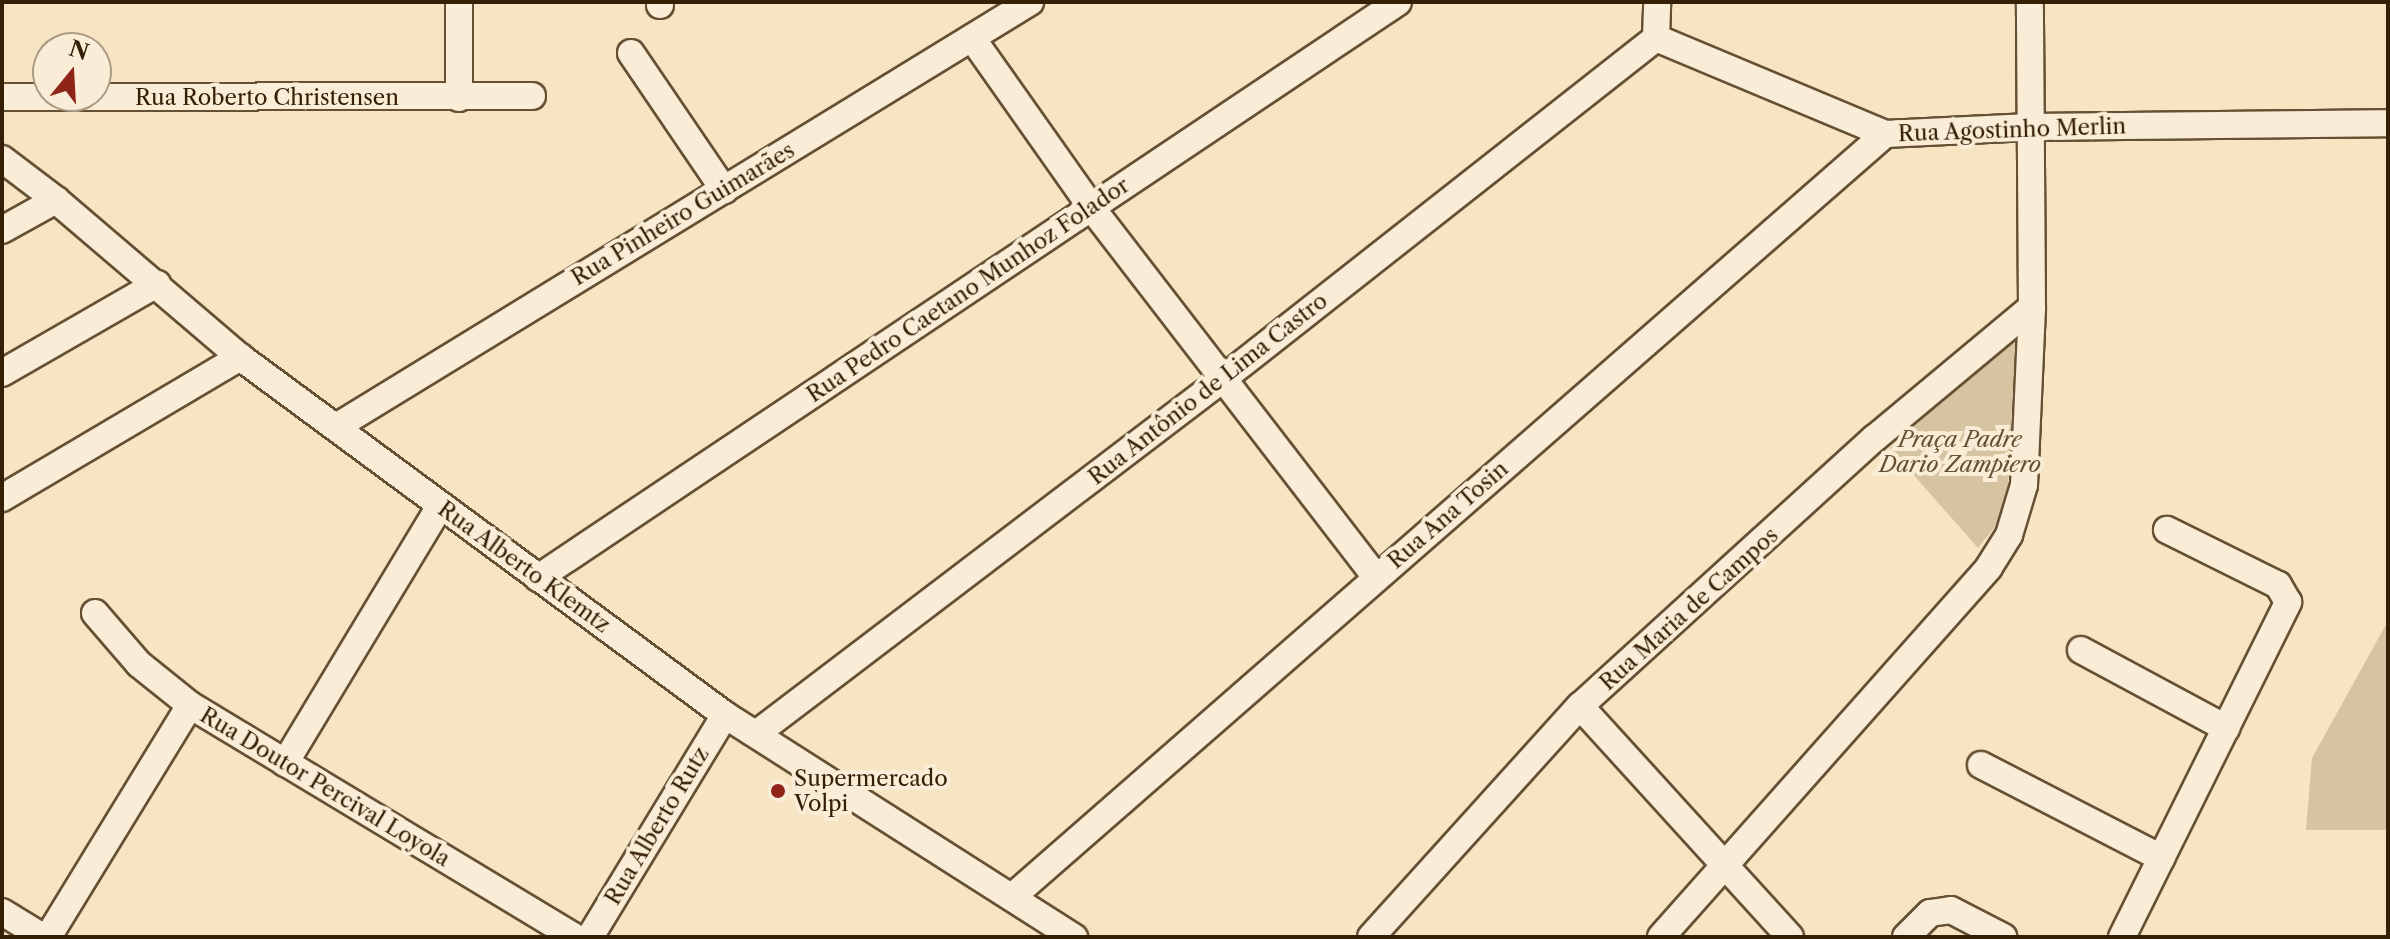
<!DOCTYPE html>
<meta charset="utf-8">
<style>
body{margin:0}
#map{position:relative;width:2390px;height:939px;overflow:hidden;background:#f7e4c2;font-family:"Libre Caslon Text",serif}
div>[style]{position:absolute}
.green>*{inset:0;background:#d6c3a2}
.roads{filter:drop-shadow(2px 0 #665034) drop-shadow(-2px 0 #665034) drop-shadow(0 2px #665034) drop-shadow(0 -2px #665034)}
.minor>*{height:26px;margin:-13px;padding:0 13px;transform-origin:13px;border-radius:13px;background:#faedd7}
.dots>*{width:22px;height:22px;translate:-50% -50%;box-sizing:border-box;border:4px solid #faedd7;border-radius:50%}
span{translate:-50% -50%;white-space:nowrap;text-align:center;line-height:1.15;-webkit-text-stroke:8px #faedd7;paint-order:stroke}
.street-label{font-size:22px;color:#351f05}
.park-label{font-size:22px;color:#655034;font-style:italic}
.poi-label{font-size:22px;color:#351f05}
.left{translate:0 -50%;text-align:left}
.frame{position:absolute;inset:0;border:4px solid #351f05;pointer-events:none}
.north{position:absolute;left:32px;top:32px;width:80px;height:80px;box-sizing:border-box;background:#faedd7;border:2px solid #ab9b83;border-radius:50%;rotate:18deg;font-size:22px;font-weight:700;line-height:32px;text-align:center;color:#351f05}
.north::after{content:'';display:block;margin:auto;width:28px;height:36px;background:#8f2418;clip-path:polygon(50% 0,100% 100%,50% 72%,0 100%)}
</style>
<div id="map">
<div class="green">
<i style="clip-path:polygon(2016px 334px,2008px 485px,1997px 524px,1978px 548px,1890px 448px)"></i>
<i style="clip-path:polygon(2388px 621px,2388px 830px,2306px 830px,2312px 758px)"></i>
</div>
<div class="roads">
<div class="minor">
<i style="left:660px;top:2px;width:3px;rotate:90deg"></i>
<i style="left:972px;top:38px;width:207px;rotate:54.8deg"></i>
<i style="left:1091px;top:207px;width:467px;rotate:52.4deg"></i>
<i style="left:1656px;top:38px;width:248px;rotate:22.7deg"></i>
<i style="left:1885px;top:134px;width:145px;rotate:-2.8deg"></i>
<i style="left:2030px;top:127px;width:358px;rotate:-0.6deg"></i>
<i style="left:1656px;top:38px;width:36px;rotate:-88deg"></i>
<i style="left:631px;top:53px;width:166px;rotate:55.8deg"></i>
<i style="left:2px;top:97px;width:530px;rotate:-0.11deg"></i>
<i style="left:459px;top:98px;width:96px;rotate:-90deg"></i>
<i style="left:2px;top:159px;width:68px;rotate:37.2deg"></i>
<i style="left:56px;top:200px;width:242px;rotate:40.5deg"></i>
<i style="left:240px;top:357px;width:603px;rotate:36.43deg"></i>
<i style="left:725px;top:715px;width:414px;rotate:32.5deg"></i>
<i style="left:2px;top:230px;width:62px;rotate:-29.1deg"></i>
<i style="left:2px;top:373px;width:179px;rotate:-29.9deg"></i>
<i style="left:336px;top:427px;width:814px;rotate:-31.48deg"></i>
<i style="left:2px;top:498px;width:277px;rotate:-30.6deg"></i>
<i style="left:538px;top:578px;width:1035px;rotate:-33.81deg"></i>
<i style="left:95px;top:613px;width:67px;rotate:49.2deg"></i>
<i style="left:139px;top:664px;width:65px;rotate:38.8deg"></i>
<i style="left:190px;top:705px;width:449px;rotate:31.1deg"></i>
<i style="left:2081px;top:650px;width:165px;rotate:28.3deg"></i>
<i style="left:1580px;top:706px;width:312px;rotate:47.7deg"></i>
<i style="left:756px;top:734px;width:588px;rotate:-37.26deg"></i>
<i style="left:1224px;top:378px;width:550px;rotate:-38.2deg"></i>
<i style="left:285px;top:763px;width:300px;rotate:-58.9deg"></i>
<i style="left:1981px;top:765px;width:203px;rotate:27.3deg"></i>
<i style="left:1012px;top:897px;width:1159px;rotate:-41.15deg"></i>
<i style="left:2px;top:912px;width:48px;rotate:31.4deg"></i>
<i style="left:48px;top:937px;width:272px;rotate:-58.5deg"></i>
<i style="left:590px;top:937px;width:260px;rotate:-58.7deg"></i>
<i style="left:1371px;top:937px;width:312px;rotate:-47.9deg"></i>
<i style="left:1580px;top:706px;width:399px;rotate:-42.3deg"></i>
<i style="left:1875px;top:438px;width:204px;rotate:-39.8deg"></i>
<i style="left:1661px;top:937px;width:494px;rotate:-48.4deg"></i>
<i style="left:1989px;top:567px;width:38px;rotate:-58deg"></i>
<i style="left:2009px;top:535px;width:52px;rotate:-73.3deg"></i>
<i style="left:2024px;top:485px;width:178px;rotate:-87.4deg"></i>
<i style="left:2032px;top:307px;width:305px;rotate:-90.4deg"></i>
<i style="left:1906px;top:937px;width:34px;rotate:-45deg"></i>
<i style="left:1930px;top:913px;width:21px;rotate:-8deg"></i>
<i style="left:1951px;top:910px;width:59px;rotate:27.4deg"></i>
<i style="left:2122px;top:937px;width:374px;rotate:-63.6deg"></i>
<i style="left:2288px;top:602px;width:20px;rotate:-120deg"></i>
<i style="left:2278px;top:585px;width:124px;rotate:-153.6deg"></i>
</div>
</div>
<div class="dots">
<i style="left:778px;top:791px;background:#8f2418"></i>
</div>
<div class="street-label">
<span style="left:267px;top:98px">Rua Roberto Christensen</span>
<span style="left:2012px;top:130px;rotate:-2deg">Rua Agostinho Merlin</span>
<span style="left:683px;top:214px;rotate:-31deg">Rua Pinheiro Guimarães</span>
<span style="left:968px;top:290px;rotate:-34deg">Rua Pedro Caetano Munhoz Folador</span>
<span style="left:1208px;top:389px;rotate:-38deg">Rua Antônio de Lima Castro</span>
<span style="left:1448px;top:515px;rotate:-41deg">Rua Ana Tosin</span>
<span style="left:524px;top:567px;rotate:36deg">Rua Alberto Klemtz</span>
<span style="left:1689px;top:609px;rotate:-42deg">Rua Maria de Campos</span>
<span style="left:325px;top:787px;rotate:31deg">Rua Doutor Percival Loyola</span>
<span style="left:657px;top:826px;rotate:-59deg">Rua Alberto Rutz</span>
</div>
<div class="park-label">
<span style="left:1960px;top:452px">Praça Padre<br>Dario Zampiero</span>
</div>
<div class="poi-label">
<span class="left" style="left:794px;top:791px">Supermercado<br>Volpi</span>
</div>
<div class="frame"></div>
<div class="north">N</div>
</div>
